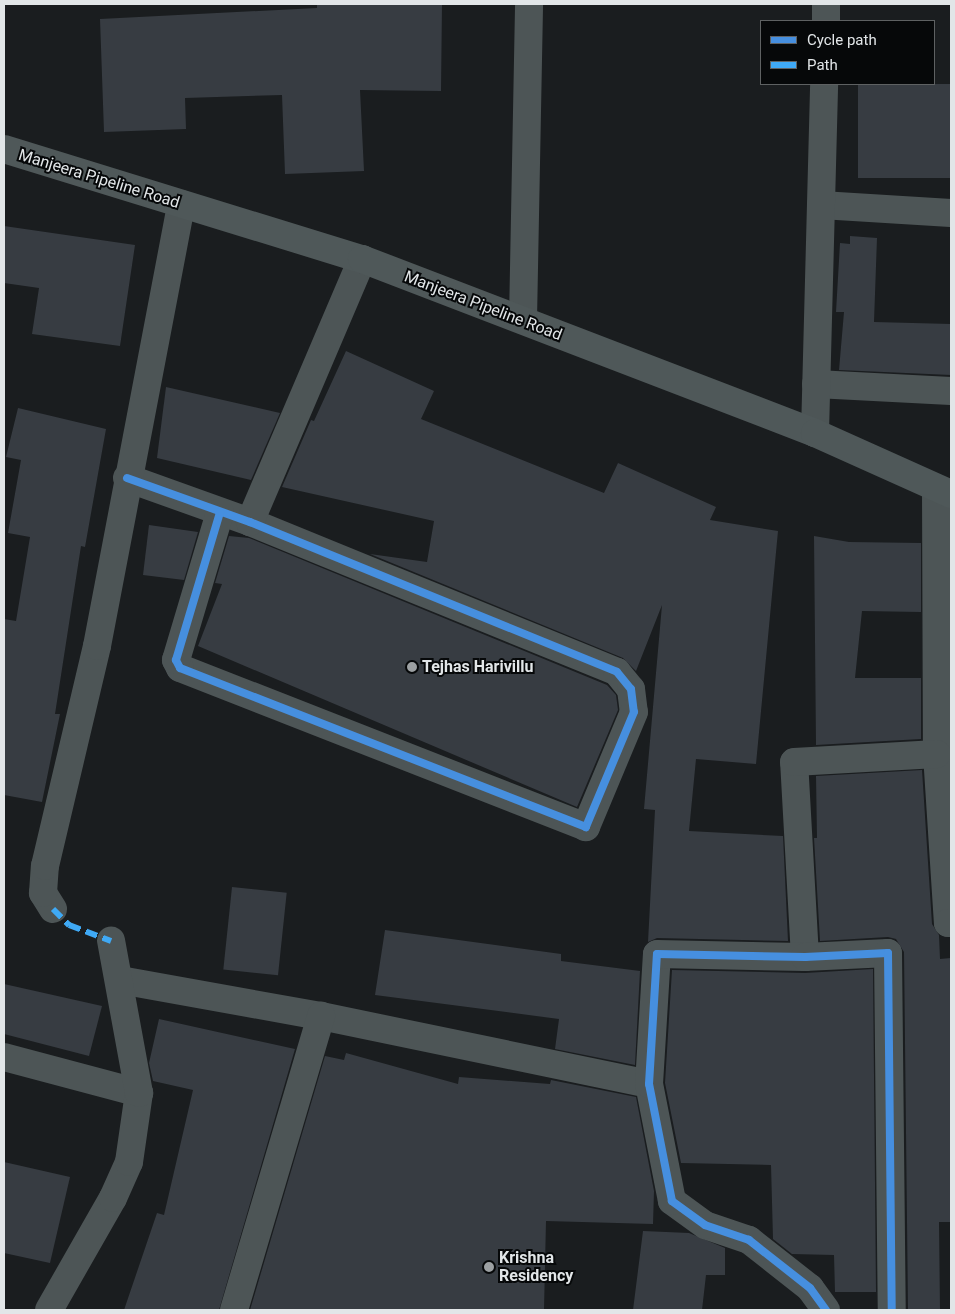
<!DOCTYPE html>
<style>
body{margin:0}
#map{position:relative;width:955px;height:1314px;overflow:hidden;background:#1a1d1f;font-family:Roboto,sans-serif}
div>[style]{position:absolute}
.building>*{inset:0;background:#373c42;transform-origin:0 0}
.street>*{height:28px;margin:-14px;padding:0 14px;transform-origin:14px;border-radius:14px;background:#4d5556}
.secondary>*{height:28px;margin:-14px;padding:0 14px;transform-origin:14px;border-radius:14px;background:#4f5859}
.quiet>*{height:6px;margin-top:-3px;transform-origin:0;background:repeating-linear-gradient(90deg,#3fa9f5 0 12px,transparent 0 18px)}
.cycleway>*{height:8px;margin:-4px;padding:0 4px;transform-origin:4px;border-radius:4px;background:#468fdf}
.dots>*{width:14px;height:14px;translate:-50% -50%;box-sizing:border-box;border:2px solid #060809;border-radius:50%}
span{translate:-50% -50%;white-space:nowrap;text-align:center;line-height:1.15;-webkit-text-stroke:4px #060809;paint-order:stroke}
.street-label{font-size:16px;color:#e2e6e8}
.poi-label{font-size:16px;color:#e2e6e8;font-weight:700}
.left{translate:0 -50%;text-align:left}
.frame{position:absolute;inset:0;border:5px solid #e2e6e8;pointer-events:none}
.legend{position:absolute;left:760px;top:20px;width:175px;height:65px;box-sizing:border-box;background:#060809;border:1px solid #5e6162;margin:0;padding:6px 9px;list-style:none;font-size:15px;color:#e2e6e8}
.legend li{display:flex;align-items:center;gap:10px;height:25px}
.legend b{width:25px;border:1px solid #5e6162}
</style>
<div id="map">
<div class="building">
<i style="clip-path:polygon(442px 4px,441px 91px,360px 90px,364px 171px,285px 174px,282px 95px,185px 98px,186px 129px,104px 132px,100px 19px,317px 8px,317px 5px)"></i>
<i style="left:858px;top:84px;width:93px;height:94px"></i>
<i style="clip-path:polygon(4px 226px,135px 245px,120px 346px,32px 334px,39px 288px,4px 283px)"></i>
<i style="clip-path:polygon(850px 236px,877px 238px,874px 322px,951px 324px,951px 375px,839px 370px,844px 312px,836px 312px,840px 243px,850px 244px)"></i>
<i style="clip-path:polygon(346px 351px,434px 391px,421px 419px,604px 493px,618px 463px,716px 507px,710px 520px,778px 531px,756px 764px,696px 759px,689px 831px,783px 836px,788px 941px,657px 938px,648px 942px,655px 810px,644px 809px,662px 605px,636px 671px,623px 658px,370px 554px,427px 562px,434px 521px,282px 487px,311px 420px,314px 421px)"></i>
<i style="clip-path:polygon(166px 387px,280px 413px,251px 480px,157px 458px)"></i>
<i style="clip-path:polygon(18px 408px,106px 429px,85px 547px,81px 546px,55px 714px,60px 714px,42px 802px,4px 795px,4px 619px,16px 621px,30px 537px,8px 533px,21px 460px,6px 457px)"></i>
<i style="clip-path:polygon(149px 525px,198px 532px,184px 580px,143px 575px)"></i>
<i style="clip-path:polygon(229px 536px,249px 538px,607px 685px,616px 695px,618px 710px,577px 807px,198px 646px,222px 584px,215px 583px)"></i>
<i style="clip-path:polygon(814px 536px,849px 542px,921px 543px,921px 612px,862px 611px,855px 678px,921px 678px,921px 739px,816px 745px)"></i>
<i style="clip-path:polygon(922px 770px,932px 924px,939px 935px,940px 959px,951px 958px,951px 1222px,939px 1222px,940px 1310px,908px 1310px,904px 952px,896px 939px,888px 937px,820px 941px,814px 838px,817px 838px,816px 776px)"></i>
<i style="left:232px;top:887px;width:55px;height:83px;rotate:6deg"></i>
<i style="clip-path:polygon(385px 930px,561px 954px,561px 961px,640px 971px,635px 1065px,555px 1049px,559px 1019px,375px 995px)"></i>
<i style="clip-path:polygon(873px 969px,876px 1292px,835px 1292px,834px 1255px,792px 1254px,773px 1239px,771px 1165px,681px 1163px,665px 1083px,672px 970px,805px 973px)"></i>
<i style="clip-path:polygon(4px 984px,102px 1006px,89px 1056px,4px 1034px)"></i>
<i style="clip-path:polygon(159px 1019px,295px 1049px,219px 1310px,124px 1310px,157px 1213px,164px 1215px,193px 1090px,153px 1081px,149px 1063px)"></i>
<i style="clip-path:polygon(346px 1053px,458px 1084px,459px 1077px,550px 1084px,551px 1080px,636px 1097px,654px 1191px,653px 1224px,546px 1221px,544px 1310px,250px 1310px,325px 1056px,344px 1060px)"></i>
<i style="clip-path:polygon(4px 1162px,70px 1177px,50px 1263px,4px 1253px)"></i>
<i style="clip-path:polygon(643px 1231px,689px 1233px,725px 1248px,725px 1275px,706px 1275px,702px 1310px,633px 1310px)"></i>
</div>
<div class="street">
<i style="left:826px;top:21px;width:17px;rotate:-90deg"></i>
<i style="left:821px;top:205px;width:130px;rotate:3.5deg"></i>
<i style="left:523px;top:320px;width:316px;rotate:-88.9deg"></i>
<i style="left:816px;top:384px;width:135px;rotate:3deg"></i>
<i style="left:815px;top:433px;width:349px;rotate:-88.5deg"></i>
<i style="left:127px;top:478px;width:131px;rotate:19.7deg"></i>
<i style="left:250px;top:522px;width:396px;rotate:22.2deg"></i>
<i style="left:617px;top:672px;width:22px;rotate:51deg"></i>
<i style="left:631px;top:689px;width:23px;rotate:83deg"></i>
<i style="left:634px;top:712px;width:125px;rotate:112.7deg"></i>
<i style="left:586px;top:827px;width:436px;rotate:-158.6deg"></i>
<i style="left:180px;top:668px;width:9px;rotate:-117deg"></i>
<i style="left:176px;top:660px;width:154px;rotate:-73.4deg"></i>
<i style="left:936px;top:488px;width:266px;rotate:89.8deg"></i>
<i style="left:937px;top:754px;width:169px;rotate:86.3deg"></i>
<i style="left:948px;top:923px;width:3px"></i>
<i style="left:250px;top:522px;width:286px;rotate:-66.9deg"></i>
<i style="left:53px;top:909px;width:19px;rotate:-122deg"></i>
<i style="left:43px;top:893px;width:27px;rotate:-86deg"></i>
<i style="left:45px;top:866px;width:226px;rotate:-76.7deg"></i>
<i style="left:97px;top:646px;width:450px;rotate:-79.2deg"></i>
<i style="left:805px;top:957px;width:195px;rotate:-93.2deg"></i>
<i style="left:794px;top:762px;width:143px;rotate:-3.2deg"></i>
<i style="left:120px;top:980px;width:204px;rotate:10.2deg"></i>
<i style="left:321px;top:1016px;width:335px;rotate:11.7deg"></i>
<i style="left:4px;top:1057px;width:140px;rotate:14.9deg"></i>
<i style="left:49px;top:1310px;width:129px;rotate:-60.3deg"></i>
<i style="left:113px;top:1198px;width:39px;rotate:-66deg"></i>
<i style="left:129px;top:1162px;width:70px;rotate:-81.8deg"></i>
<i style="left:139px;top:1093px;width:155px;rotate:-100.4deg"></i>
<i style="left:234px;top:1310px;width:307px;rotate:-73.5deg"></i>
<i style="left:826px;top:1310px;width:27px;rotate:-126deg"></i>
<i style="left:810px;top:1288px;width:78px;rotate:-141.8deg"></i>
<i style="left:749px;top:1240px;width:46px;rotate:-161.2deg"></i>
<i style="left:705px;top:1225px;width:41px;rotate:-144deg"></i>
<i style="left:672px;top:1201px;width:119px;rotate:-101.1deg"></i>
<i style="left:649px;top:1084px;width:130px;rotate:-86.5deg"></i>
<i style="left:657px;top:954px;width:148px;rotate:1.2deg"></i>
<i style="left:805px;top:957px;width:83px;rotate:-2.8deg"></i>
<i style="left:888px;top:953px;width:357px;rotate:89.4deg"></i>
</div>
<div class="secondary">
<i style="left:4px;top:149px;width:375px;rotate:17.1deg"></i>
<i style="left:362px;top:259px;width:485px;rotate:21deg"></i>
<i style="left:815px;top:433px;width:149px;rotate:24.2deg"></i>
</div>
<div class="quiet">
<i style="left:53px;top:909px;width:23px;rotate:45deg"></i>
<i style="left:69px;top:925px;width:45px;rotate:20.9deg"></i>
</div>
<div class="cycleway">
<i style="left:127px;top:478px;width:131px;rotate:19.7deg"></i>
<i style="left:250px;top:522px;width:396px;rotate:22.2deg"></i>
<i style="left:617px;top:672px;width:22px;rotate:51deg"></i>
<i style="left:631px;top:689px;width:23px;rotate:83deg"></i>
<i style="left:634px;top:712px;width:125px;rotate:112.7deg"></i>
<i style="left:586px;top:827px;width:436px;rotate:-158.6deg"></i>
<i style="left:180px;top:668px;width:9px;rotate:-117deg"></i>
<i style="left:176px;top:660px;width:154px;rotate:-73.4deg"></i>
<i style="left:826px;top:1310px;width:27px;rotate:-126deg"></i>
<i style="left:810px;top:1288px;width:78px;rotate:-141.8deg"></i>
<i style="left:749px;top:1240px;width:46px;rotate:-161.2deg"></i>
<i style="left:705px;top:1225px;width:41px;rotate:-144deg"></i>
<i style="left:672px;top:1201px;width:119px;rotate:-101.1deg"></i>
<i style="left:649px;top:1084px;width:130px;rotate:-86.5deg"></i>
<i style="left:657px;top:954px;width:148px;rotate:1.2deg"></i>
<i style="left:805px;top:957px;width:83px;rotate:-2.8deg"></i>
<i style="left:888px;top:953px;width:357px;rotate:89.4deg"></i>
</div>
<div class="dots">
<i style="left:412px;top:667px;background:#9ca0a2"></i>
<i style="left:489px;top:1267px;background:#9ca0a2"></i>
</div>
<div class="street-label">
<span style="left:99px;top:179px;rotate:17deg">Manjeera Pipeline Road</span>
<span style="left:483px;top:306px;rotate:21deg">Manjeera Pipeline Road</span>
</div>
<div class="poi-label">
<span class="left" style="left:422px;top:667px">Tejhas Harivillu</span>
<span class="left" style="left:499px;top:1267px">Krishna<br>Residency</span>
</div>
<div class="frame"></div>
<ul class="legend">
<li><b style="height:6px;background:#468fdf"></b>Cycle path</li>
<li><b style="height:6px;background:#3fa9f5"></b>Path</li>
</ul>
</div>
